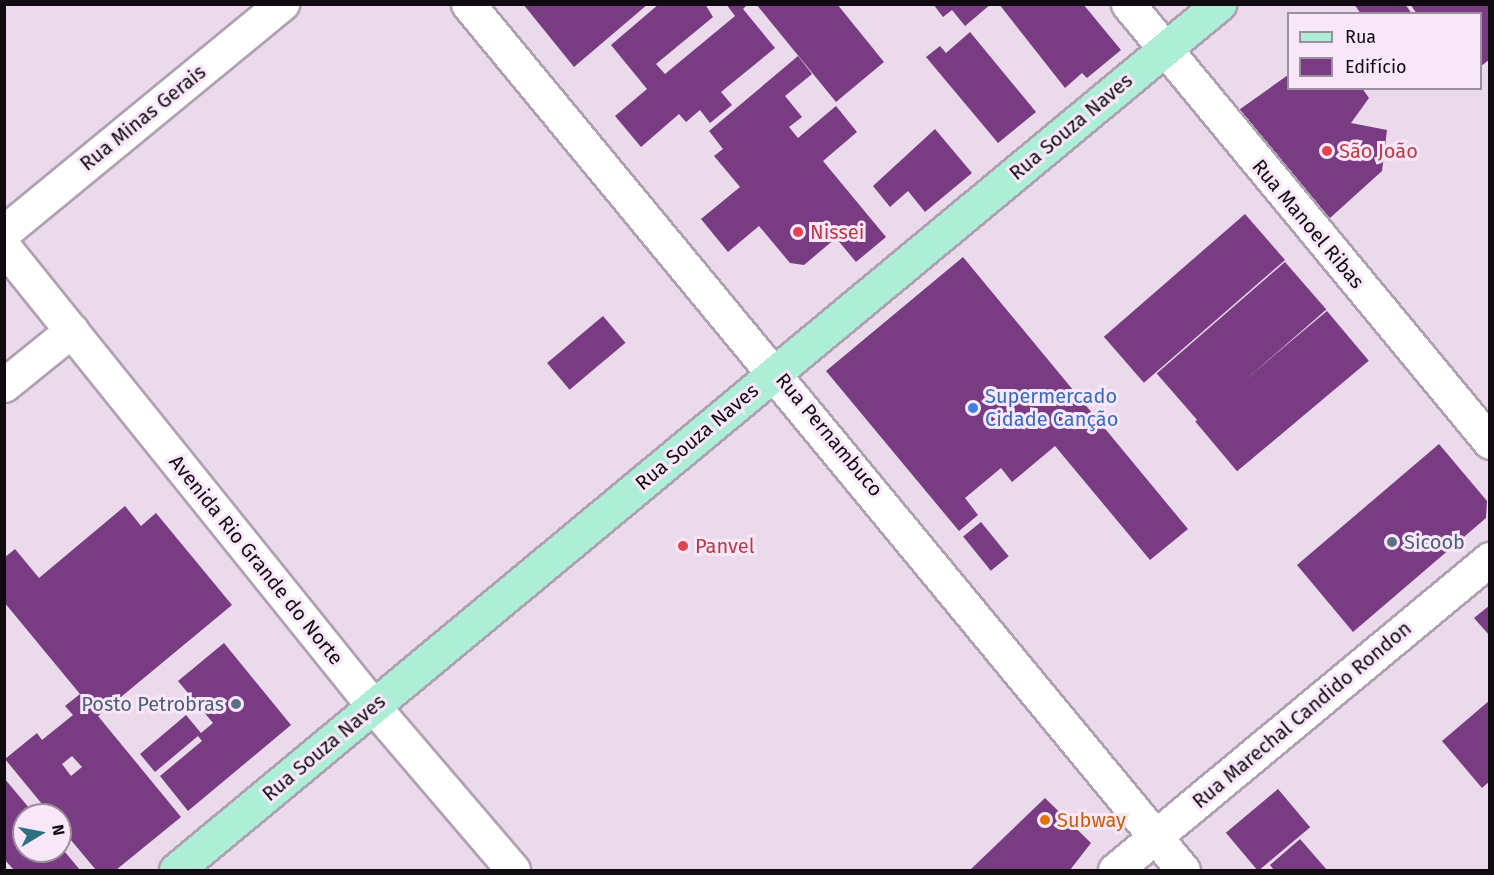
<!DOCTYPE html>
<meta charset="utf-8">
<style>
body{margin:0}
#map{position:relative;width:1494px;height:875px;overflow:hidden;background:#eadaec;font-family:"Fira Sans",sans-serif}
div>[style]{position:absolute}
.building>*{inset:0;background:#793b82;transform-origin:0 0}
.roads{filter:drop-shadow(2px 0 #b0a1b2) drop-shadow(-2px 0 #b0a1b2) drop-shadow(0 2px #b0a1b2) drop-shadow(0 -2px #b0a1b2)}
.minor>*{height:33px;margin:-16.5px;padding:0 16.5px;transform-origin:16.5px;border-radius:16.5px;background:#fff}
.major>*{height:33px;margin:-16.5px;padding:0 16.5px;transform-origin:16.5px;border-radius:16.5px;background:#adefd6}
.dots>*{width:16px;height:16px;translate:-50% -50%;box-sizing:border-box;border:3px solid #f7e7f9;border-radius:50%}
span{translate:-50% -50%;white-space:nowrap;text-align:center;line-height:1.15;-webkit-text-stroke:6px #f7e7f9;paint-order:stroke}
.street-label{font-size:20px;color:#100b11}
.health-label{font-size:20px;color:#be3a42}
.left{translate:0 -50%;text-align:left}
.shop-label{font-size:20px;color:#366cbe}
.service-label{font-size:20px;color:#4e5e75}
.right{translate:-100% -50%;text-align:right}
.food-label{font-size:20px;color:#c56008}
.frame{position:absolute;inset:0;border:6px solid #100b11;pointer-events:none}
.legend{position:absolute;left:1287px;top:12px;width:195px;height:78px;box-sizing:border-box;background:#f7e7f9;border:2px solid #9b8f9c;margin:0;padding:8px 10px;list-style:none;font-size:18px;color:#100b11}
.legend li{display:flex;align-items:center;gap:12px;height:30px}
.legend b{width:30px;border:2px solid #9b8f9c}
.north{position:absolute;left:12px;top:803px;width:60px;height:60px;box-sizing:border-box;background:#f7e7f9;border:2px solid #9b8f9c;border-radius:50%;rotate:80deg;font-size:16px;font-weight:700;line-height:24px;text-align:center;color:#100b11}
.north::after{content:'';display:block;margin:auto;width:21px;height:27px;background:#2c7180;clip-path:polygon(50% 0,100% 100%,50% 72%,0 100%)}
</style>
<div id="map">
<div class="building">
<i style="clip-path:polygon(523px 4px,648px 4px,574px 67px)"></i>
<i style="clip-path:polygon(659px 4px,705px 4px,713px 17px,656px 64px,665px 74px,735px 16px,726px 4px,748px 4px,743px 9px,775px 48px,721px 92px,732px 105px,710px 123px,700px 110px,686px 122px,679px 114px,641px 147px,615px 116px,647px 89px,611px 45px)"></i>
<i style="clip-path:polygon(756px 4px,837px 4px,884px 62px,836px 102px)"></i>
<i style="clip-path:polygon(933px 4px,991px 4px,965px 26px,952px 10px,943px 17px)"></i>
<i style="clip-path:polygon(999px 4px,1083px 4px,1121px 50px,1087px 78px,1082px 73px,1065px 88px)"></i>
<i style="clip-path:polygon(1354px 4px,1405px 4px,1412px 14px,1361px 14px)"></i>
<i style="clip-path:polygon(1410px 4px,1490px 4px,1490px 59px,1480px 67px,1480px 14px,1417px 14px)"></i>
<i style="clip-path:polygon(970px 32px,1036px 112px,998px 143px,926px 57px,940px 46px,946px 53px)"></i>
<i style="clip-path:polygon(798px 56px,812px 74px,785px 96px,802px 117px,789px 127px,798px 138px,836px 106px,857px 132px,823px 161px,886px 237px,856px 262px,836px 238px,804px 265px,790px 263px,759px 226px,728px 252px,701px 219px,740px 187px,714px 156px,723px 149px,709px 131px)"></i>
<i style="clip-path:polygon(1288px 75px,1288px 88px,1362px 88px,1369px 98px,1351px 123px,1387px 130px,1382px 171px,1330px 218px,1236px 112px)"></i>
<i style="clip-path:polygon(935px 129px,972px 173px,925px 212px,908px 191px,890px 207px,873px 186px)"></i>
<i style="left:1245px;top:214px;width:61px;height:187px;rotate:49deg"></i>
<i style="clip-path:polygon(963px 257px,1188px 529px,1150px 560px,1055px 446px,1012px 482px,1001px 468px,965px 498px,978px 515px,959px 531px,826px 371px)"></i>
<i style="left:1285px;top:262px;width:63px;height:170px;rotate:49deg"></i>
<i style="left:1327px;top:311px;width:65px;height:172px;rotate:50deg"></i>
<i style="left:603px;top:316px;width:35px;height:73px;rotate:50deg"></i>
<i style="clip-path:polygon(1439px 444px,1487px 501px,1486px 518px,1353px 632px,1297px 565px)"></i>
<i style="clip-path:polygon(evenodd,125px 506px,141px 526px,156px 513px,232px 605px,98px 716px,181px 817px,116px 870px,96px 870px,60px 827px,60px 815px,51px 815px,5px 759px,37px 733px,42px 740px,73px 715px,65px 706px,80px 694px,4px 602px,4px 558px,15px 549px,39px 578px,125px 506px,72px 756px,82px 767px,71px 776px,62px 764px,72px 756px)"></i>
<i style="left:981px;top:522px;width:44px;height:23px;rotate:51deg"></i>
<i style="clip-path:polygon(1490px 605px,1490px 636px,1474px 618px)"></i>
<i style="clip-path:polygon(224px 643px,291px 725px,188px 811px,160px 776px,202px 741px,198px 736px,155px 772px,140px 754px,186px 715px,201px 733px,213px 723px,178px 681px)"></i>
<i style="clip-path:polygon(1490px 700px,1490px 781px,1482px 788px,1442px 741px)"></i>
<i style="clip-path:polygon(4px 778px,35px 815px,24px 815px,24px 851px,60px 851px,60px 846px,80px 870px,14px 870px,4px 859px)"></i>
<i style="left:1278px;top:789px;width:50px;height:68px;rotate:50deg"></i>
<i style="clip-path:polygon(1045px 798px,1091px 843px,1070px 870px,970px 870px)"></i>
<i style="clip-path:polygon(1300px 839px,1327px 870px,1274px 870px,1270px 865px)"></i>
</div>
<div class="roads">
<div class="minor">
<i style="left:468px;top:4px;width:1123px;rotate:50.46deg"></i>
<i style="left:1128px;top:4px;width:568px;rotate:50.43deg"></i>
<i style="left:4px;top:232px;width:360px;rotate:-39.4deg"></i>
<i style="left:4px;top:247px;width:590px;rotate:51.19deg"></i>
<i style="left:374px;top:707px;width:214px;rotate:49.5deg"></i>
<i style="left:4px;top:385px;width:87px;rotate:-39deg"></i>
<i style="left:1115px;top:870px;width:487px;rotate:-39.7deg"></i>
</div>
<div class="major">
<i style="left:176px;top:870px;width:1356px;rotate:-39.7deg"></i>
</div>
</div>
<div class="dots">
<i style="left:1327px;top:151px;background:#e0444e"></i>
<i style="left:798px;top:232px;background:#e0444e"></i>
<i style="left:973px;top:408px;background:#3f7fe0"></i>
<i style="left:1392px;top:542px;background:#5c6f8a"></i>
<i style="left:683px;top:546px;background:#e0444e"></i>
<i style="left:236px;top:704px;background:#5c6f8a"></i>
<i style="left:1045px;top:820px;background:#e8710a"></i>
</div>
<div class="street-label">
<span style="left:143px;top:118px;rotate:-39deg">Rua Minas Gerais</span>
<span style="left:1071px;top:127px;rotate:-40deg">Rua Souza Naves</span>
<span style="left:1308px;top:224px;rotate:50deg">Rua Manoel Ribas</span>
<span style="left:829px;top:435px;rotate:50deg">Rua Pernambuco</span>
<span style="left:697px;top:437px;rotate:-40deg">Rua Souza Naves</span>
<span style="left:256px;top:560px;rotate:51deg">Avenida Rio Grande do Norte</span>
<span style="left:1302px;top:715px;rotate:-40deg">Rua Marechal Candido Rondon</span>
<span style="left:324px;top:748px;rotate:-40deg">Rua Souza Naves</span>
</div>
<div class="health-label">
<span class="left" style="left:1339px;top:151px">São João</span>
<span class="left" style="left:810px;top:232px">Nissei</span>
<span class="left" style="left:695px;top:546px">Panvel</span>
</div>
<div class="shop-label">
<span class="left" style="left:985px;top:408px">Supermercado<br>Cidade Canção</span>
</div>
<div class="service-label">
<span class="left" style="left:1404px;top:542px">Sicoob</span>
<span class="right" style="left:224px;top:704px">Posto Petrobras</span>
</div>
<div class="food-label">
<span class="left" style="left:1057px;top:820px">Subway</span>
</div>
<div class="frame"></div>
<ul class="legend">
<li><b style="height:8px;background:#adefd6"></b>Rua</li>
<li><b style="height:16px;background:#793b82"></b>Edifício</li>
</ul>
<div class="north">N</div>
</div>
